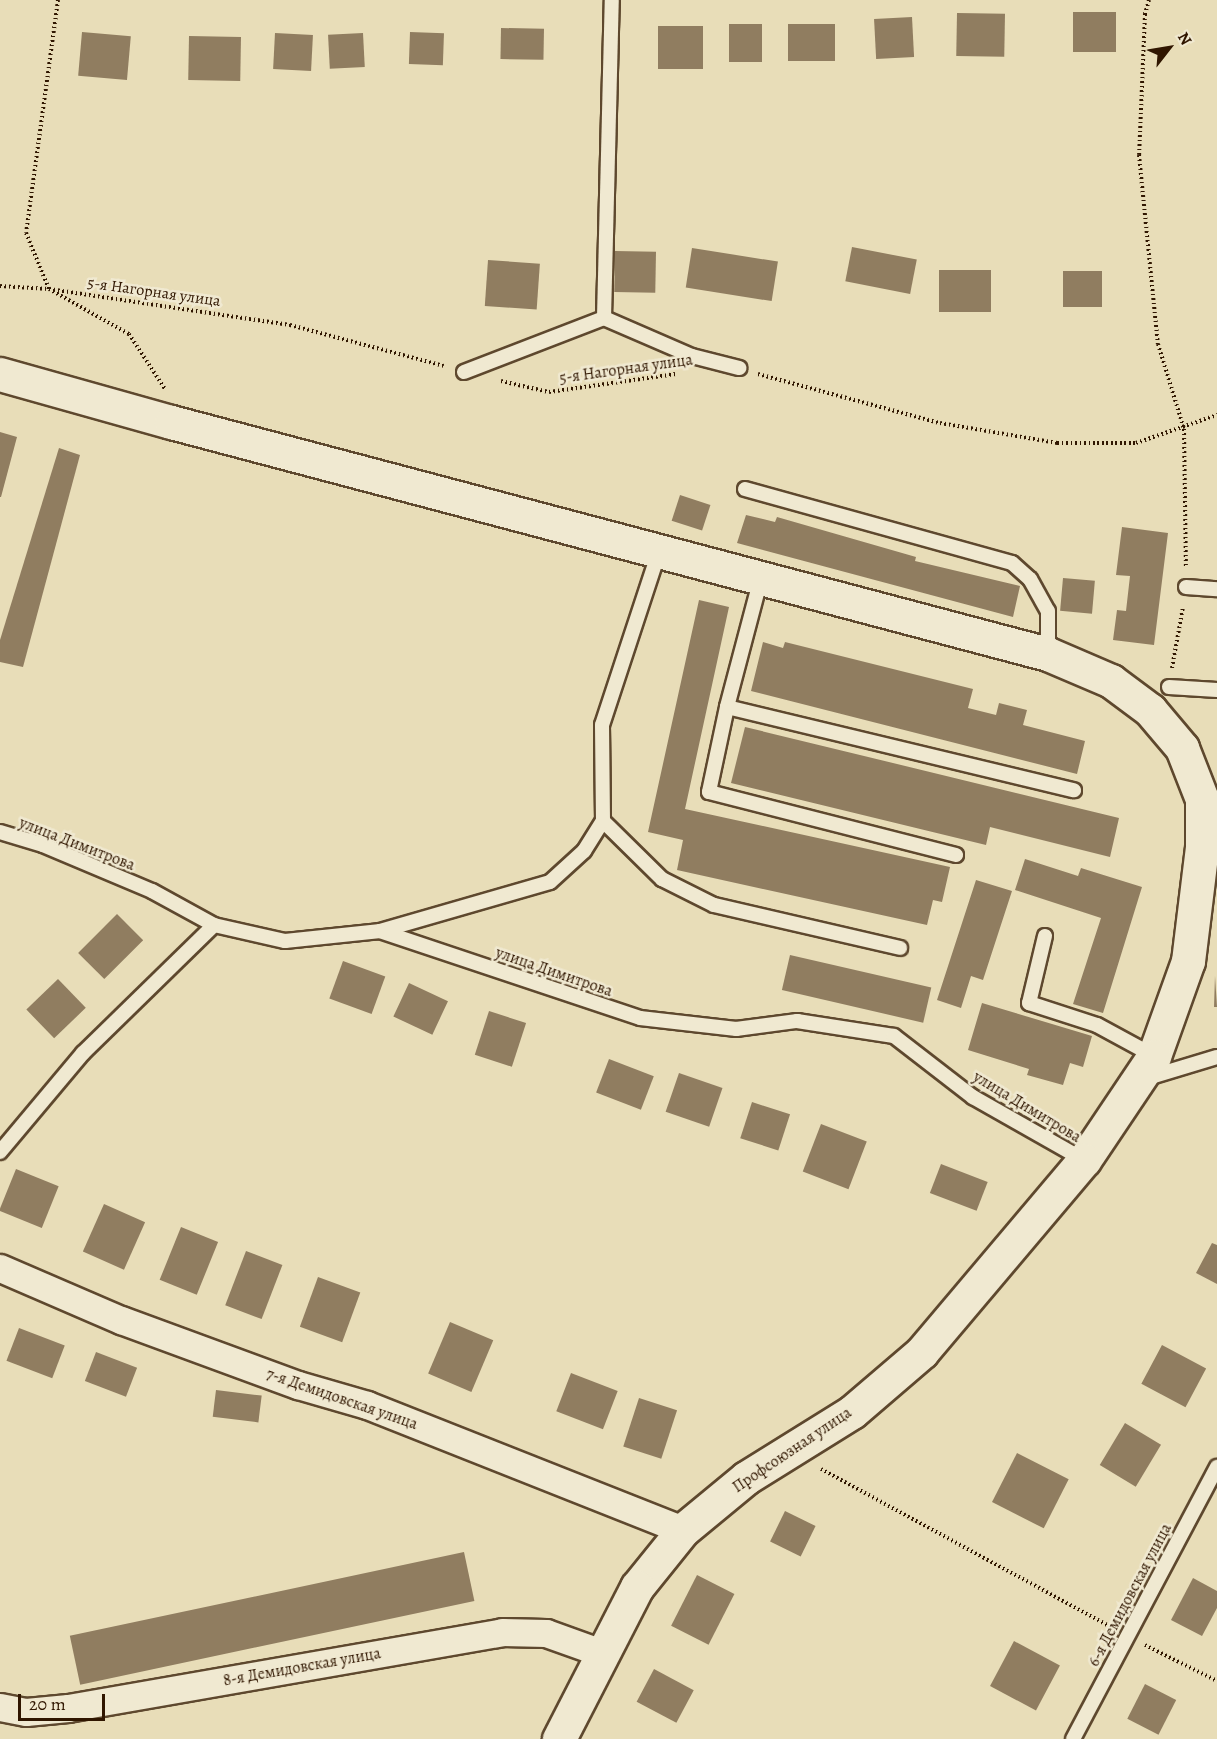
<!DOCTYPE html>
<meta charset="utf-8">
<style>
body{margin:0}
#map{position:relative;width:1217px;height:1739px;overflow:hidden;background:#e8ddb8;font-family:Alegreya,serif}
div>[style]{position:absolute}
.building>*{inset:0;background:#907d60;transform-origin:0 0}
.path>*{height:4px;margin-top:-2px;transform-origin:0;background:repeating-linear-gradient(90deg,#301600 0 1.5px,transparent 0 4.5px)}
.roads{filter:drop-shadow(2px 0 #5e482e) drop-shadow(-2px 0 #5e482e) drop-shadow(0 2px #5e482e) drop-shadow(0 -2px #5e482e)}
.service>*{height:14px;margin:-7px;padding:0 7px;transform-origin:7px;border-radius:7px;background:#f0e9d1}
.minor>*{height:27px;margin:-13.5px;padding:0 13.5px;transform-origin:13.5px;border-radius:13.5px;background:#f0e9d1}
.secondary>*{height:33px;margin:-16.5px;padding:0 16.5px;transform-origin:16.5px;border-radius:16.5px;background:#f0e9d1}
span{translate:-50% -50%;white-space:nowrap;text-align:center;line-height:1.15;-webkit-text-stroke:5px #f0e9d1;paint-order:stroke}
.street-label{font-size:16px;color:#301600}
.north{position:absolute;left:1139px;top:18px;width:60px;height:60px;-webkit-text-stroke:4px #f0e9d1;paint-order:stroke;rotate:59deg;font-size:16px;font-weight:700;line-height:24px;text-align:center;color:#301600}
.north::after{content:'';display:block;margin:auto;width:21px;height:27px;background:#301600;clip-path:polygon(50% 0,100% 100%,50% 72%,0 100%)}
.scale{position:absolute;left:18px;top:1694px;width:87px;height:27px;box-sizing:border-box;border:3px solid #301600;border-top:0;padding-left:8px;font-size:18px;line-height:21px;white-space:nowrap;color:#301600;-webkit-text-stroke:4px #f0e9d1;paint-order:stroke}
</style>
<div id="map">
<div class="building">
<i style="left:1073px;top:12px;width:43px;height:40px"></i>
<i style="left:957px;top:13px;width:48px;height:43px;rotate:1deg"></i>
<i style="left:912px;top:17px;width:40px;height:38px;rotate:87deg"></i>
<i style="left:729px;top:24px;width:33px;height:38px"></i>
<i style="left:788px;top:24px;width:47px;height:37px"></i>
<i style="left:658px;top:26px;width:45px;height:43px"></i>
<i style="left:501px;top:28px;width:43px;height:31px;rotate:1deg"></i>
<i style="left:82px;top:32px;width:49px;height:44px;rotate:5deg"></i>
<i style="left:410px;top:32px;width:34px;height:32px;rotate:2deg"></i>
<i style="left:275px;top:33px;width:38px;height:36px;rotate:3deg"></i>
<i style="left:363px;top:33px;width:34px;height:35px;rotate:87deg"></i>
<i style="left:189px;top:36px;width:52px;height:44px;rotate:1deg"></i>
<i style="left:852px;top:247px;width:66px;height:35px;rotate:11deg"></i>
<i style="left:692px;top:248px;width:87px;height:40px;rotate:9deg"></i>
<i style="left:615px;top:251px;width:41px;height:41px;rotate:1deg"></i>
<i style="left:488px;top:260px;width:52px;height:46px;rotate:4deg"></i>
<i style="left:991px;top:270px;width:42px;height:52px;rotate:90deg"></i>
<i style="left:1063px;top:271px;width:39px;height:36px"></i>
<i style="clip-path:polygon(0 432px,17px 437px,1px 497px,0 497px)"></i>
<i style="clip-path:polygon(59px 448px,80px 455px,23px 667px,0 662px,0 640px)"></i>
<i style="left:680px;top:495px;width:32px;height:27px;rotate:18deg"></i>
<i style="clip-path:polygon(746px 515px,775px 522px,777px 517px,916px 557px,915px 561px,1020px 586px,1013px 617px,737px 543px)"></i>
<i style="clip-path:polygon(1122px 527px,1168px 533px,1154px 645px,1113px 640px,1117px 610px,1126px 611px,1130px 576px,1116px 575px)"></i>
<i style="left:1063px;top:578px;width:32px;height:33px;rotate:5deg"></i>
<i style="clip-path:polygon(699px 600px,729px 607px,685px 809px,950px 867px,942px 902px,933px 900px,927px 925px,677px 870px,683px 840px,648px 832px)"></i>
<i style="clip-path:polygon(763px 642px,783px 648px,785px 642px,973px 689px,968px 708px,996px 715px,999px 703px,1027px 710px,1023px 725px,1085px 741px,1077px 774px,751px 691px)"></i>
<i style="clip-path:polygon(745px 727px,1119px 818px,1110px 857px,990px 827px,986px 845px,731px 783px)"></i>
<i style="clip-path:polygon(1025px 859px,1078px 876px,1081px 868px,1142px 887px,1103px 1013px,1073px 1004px,1101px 918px,1015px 890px)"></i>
<i style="clip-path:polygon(976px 880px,1012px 891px,983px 980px,971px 976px,961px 1008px,937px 1000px)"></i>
<i style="left:117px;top:914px;width:37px;height:55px;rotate:45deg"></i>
<i style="left:790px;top:955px;width:145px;height:36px;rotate:13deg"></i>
<i style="left:343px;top:961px;width:45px;height:40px;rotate:20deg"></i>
<i style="clip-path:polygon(1215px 976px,1217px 1007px,1214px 1007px)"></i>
<i style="left:58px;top:979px;width:40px;height:44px;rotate:46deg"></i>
<i style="left:409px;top:983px;width:43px;height:37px;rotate:25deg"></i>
<i style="clip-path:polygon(982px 1003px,1092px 1036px,1083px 1067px,1070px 1063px,1063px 1085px,1027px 1075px,1029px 1069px,968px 1050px)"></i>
<i style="left:489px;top:1011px;width:39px;height:46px;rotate:18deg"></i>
<i style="left:609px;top:1059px;width:48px;height:36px;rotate:21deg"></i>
<i style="left:679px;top:1073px;width:46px;height:41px;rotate:19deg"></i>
<i style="left:752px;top:1102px;width:40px;height:38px;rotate:18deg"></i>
<i style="left:821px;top:1124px;width:49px;height:51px;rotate:21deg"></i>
<i style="left:941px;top:1164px;width:50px;height:31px;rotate:21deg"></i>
<i style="left:16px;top:1169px;width:46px;height:45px;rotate:22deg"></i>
<i style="left:104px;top:1204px;width:45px;height:52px;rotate:24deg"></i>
<i style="left:181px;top:1227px;width:40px;height:57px;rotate:22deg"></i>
<i style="clip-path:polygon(1212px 1243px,1217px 1245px,1217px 1284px,1196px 1273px)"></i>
<i style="left:246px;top:1251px;width:39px;height:58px;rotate:21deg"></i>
<i style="left:318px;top:1277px;width:45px;height:53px;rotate:20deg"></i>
<i style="left:450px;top:1322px;width:47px;height:56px;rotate:23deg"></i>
<i style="left:19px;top:1328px;width:49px;height:35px;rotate:21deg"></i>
<i style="left:1162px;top:1345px;width:50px;height:44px;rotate:28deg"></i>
<i style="left:96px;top:1352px;width:44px;height:31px;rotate:21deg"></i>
<i style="left:571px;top:1373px;width:50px;height:41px;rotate:21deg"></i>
<i style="left:216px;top:1390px;width:46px;height:27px;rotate:7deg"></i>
<i style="left:639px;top:1398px;width:40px;height:51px;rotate:18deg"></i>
<i style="left:1125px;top:1423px;width:42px;height:49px;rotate:31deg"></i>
<i style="left:1017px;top:1453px;width:58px;height:55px;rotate:27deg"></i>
<i style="left:785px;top:1511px;width:34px;height:34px;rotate:26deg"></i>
<i style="left:464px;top:1552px;width:50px;height:403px;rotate:78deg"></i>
<i style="left:697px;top:1575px;width:42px;height:57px;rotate:27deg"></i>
<i style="clip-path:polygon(1193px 1578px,1217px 1591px,1217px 1608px,1202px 1636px,1171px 1620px)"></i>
<i style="left:1014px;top:1641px;width:52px;height:51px;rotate:28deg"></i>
<i style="left:654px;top:1669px;width:45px;height:37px;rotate:28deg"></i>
<i style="left:1145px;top:1684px;width:35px;height:39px;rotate:27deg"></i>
</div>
<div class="path">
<i style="left:58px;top:0;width:235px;rotate:97.8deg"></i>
<i style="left:26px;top:233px;width:61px;rotate:67.7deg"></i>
<i style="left:49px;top:289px;width:92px;rotate:29.4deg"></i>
<i style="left:129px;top:334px;width:66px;rotate:56.8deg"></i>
<i style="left:1149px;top:0;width:15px;rotate:106deg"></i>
<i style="left:1145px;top:14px;width:141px;rotate:92.4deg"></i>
<i style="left:1139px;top:155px;width:190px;rotate:84.3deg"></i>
<i style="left:1158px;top:344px;width:89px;rotate:73deg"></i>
<i style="left:1184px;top:429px;width:138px;rotate:89.2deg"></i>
<i style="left:0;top:286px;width:49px;rotate:3.5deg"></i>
<i style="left:49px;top:289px;width:244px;rotate:8.5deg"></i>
<i style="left:290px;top:325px;width:159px;rotate:14.9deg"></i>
<i style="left:758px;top:374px;width:188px;rotate:15.1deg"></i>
<i style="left:940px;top:423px;width:119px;rotate:9.7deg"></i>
<i style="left:1057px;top:443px;width:79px"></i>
<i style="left:1136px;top:443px;width:86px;rotate:-19.1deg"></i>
<i style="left:501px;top:381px;width:49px;rotate:12.9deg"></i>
<i style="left:549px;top:392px;width:128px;rotate:-8.1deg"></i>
<i style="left:1172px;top:668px;width:62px;rotate:-79.8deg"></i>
<i style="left:821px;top:1469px;width:328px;rotate:28.6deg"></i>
<i style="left:1145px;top:1645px;width:80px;rotate:26.6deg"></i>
</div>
<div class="roads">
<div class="service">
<i style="left:604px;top:318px;width:96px;rotate:23.4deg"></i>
<i style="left:692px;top:356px;width:49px;rotate:14.3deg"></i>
<i style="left:464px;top:372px;width:150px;rotate:-21.1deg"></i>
<i style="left:604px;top:318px;width:318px;rotate:-88.6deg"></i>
<i style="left:745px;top:489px;width:277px;rotate:15.5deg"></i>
<i style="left:1012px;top:563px;width:24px;rotate:42deg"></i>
<i style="left:1030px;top:579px;width:37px;rotate:61deg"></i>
<i style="left:1048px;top:611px;width:43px;rotate:90deg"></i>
<i style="left:761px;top:578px;width:133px;rotate:104.8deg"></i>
<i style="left:727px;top:707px;width:87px;rotate:102deg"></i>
<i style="left:709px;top:792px;width:255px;rotate:14.3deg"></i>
<i style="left:1186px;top:587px;width:31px;rotate:4deg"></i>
<i style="left:1169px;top:687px;width:48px;rotate:3.6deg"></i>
<i style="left:727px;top:707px;width:357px;rotate:13.5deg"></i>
<i style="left:603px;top:821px;width:83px;rotate:44.5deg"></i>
<i style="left:662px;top:879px;width:58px;rotate:26.6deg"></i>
<i style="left:714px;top:905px;width:191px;rotate:13deg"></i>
<i style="left:0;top:832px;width:45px;rotate:16.8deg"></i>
<i style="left:43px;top:845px;width:118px;rotate:22.9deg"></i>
<i style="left:152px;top:891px;width:71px;rotate:28.7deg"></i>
<i style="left:214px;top:925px;width:73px;rotate:12.7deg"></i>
<i style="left:285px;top:941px;width:96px;rotate:-6deg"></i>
<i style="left:380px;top:931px;width:274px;rotate:18.5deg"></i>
<i style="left:640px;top:1018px;width:97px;rotate:6.5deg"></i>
<i style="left:736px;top:1029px;width:62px;rotate:-7.5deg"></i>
<i style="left:797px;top:1021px;width:98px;rotate:8.8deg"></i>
<i style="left:894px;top:1036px;width:100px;rotate:37.7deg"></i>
<i style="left:973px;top:1097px;width:128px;rotate:29.6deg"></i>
<i style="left:380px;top:931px;width:177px;rotate:-16.1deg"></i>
<i style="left:550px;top:882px;width:46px;rotate:-42.4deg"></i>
<i style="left:584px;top:851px;width:36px;rotate:-58deg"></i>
<i style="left:603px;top:821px;width:96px;rotate:-90.6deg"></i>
<i style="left:602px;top:725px;width:182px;rotate:-71.8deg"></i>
<i style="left:1045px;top:936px;width:69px;rotate:103.4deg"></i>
<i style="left:1029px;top:1003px;width:71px;rotate:17.9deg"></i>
<i style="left:1097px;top:1025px;width:65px;rotate:28.5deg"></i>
<i style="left:1144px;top:1079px;width:76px;rotate:-16.8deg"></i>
<i style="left:0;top:1152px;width:129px;rotate:-50deg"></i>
<i style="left:83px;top:1053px;width:183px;rotate:-44.3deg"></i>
<i style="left:1073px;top:1739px;width:308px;rotate:-62.1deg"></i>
</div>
<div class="minor">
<i style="left:0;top:1268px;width:132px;rotate:23.3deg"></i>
<i style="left:121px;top:1320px;width:189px;rotate:20.2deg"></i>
<i style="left:298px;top:1385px;width:72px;rotate:16.2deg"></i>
<i style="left:367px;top:1405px;width:340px;rotate:21.6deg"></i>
<i style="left:0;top:1707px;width:26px;rotate:11deg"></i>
<i style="left:26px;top:1712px;width:42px;rotate:-5.4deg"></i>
<i style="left:68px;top:1708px;width:441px;rotate:-9.9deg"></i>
<i style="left:502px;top:1632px;width:44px;rotate:1.3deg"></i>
<i style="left:546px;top:1633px;width:59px;rotate:19.7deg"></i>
</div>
<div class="secondary">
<i style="left:0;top:374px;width:178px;rotate:15.7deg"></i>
<i style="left:171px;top:422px;width:907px;rotate:14.82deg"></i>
<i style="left:1048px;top:654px;width:69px;rotate:23.2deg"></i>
<i style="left:1111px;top:681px;width:49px;rotate:36.6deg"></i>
<i style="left:1150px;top:710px;width:50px;rotate:49.9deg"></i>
<i style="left:1182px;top:748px;width:55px;rotate:68.6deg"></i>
<i style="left:1202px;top:799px;width:48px;rotate:90deg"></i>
<i style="left:1202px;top:847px;width:115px;rotate:97deg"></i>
<i style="left:1188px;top:961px;width:101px;rotate:109.7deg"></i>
<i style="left:1154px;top:1056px;width:125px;rotate:123.9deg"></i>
<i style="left:1084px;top:1160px;width:251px;rotate:130.2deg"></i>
<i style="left:922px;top:1352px;width:92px;rotate:139.4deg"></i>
<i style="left:852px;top:1412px;width:125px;rotate:148.1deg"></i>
<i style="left:746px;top:1478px;width:82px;rotate:140.5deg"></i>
<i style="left:683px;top:1530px;width:73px;rotate:128.9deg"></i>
<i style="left:637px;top:1587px;width:171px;rotate:117.2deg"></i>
</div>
</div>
<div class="street-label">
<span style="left:154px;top:292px;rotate:8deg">5-я Нагорная улица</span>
<span style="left:626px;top:369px;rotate:-8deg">5-я Нагорная улица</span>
<span style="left:77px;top:844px;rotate:21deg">улица Димитрова</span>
<span style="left:554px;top:972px;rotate:19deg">улица Димитрова</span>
<span style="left:1027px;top:1107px;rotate:31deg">улица Димитрова</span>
<span style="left:342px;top:1399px;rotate:19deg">7-я Демидовская улица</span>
<span style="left:792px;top:1450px;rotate:-34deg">Профсоюзная улица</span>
<span style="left:1130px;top:1595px;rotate:-62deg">6-я Демидовская улица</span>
<span style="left:302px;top:1667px;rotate:-10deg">8-я Демидовская улица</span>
</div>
<div class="north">N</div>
<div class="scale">20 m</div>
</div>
